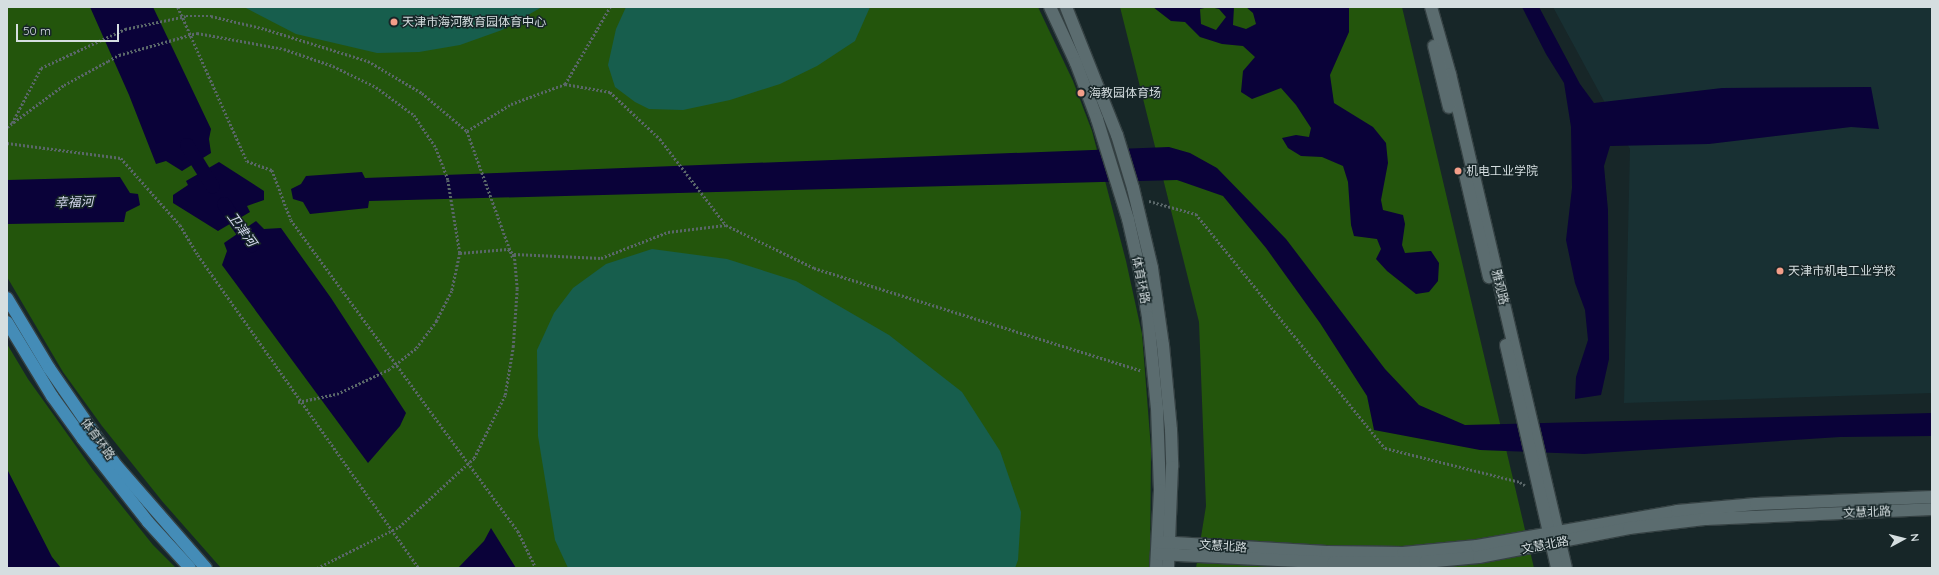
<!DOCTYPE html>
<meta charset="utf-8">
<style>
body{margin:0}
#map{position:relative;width:1939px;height:575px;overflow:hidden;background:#172628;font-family:Quicksand,"Noto Sans SC",sans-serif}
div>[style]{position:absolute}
.built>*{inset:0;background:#183033}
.green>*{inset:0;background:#23550c}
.water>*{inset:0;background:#0a0239}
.canal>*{height:14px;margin:-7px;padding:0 7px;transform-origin:7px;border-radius:7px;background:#0a0239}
.building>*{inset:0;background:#175e4d}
.path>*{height:2.5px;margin-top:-1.25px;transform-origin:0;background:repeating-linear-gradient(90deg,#5a6769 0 2px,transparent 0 4px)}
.roads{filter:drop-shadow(1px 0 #354143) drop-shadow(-1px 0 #354143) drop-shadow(0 1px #354143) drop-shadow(0 -1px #354143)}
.secondary>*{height:12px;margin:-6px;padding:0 6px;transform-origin:6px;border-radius:6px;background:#5b6c6f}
.primary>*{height:12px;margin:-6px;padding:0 6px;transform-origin:6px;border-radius:6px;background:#448cb7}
.path-bridge>*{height:2.5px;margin-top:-1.25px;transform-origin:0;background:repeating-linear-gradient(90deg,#5a6769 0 2px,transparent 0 4px)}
.dots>*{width:11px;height:11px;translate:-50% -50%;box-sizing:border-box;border:2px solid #172628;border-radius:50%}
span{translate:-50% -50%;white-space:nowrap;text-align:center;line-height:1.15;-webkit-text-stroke:3px #172628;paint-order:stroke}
.poi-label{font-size:12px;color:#d5dee0}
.left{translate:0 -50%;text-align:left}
.street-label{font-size:12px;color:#d5dee0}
.water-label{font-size:13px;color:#d2d6ec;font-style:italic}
.frame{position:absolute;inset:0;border:8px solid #d5dee0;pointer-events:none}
.north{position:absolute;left:1883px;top:519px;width:40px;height:40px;-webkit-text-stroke:3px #172628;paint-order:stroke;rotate:83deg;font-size:11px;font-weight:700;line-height:16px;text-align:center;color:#d5dee0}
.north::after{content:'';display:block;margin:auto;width:14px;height:18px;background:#d5dee0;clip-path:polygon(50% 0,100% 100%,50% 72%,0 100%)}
.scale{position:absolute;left:16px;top:24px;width:103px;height:18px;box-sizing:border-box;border:2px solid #d5dee0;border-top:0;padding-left:5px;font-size:12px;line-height:14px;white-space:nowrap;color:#d5dee0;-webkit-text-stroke:3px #172628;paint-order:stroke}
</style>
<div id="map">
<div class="built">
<i style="clip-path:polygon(1553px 7px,1932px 7px,1932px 393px,1624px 403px,1630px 149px)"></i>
</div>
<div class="green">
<i style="clip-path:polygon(7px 7px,1038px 7px,1073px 81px,1092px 131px,1126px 261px,1142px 334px,1151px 449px,1150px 568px,221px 568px,162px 501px,102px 426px,63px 372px,7px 277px)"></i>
<i style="clip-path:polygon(1120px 7px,1402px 7px,1534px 568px,1196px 568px,1206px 506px,1199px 322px)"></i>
<i style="clip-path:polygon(7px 344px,28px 379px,93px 470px,153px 545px,176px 568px,7px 568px)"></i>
</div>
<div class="water">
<i style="clip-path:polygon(90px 7px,153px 7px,211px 129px,209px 139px,211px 153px,182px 171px,166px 161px,156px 164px,129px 95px)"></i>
<i style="clip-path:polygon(1153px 7px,1209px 7px,1200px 9px,1201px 24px,1216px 30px,1226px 17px,1219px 9px,1210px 7px,1234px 7px,1233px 25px,1246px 29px,1256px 24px,1253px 13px,1246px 7px,1349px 7px,1349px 32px,1330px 75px,1334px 103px,1373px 127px,1386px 143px,1388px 163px,1381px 200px,1383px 210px,1403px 215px,1405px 224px,1402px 245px,1405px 253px,1431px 251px,1439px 263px,1438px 281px,1429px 292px,1416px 294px,1387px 271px,1376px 259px,1381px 249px,1377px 239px,1354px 236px,1351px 225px,1348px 182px,1343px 166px,1322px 157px,1301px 156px,1288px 148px,1282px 138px,1296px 135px,1309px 137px,1311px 128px,1296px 105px,1281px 88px,1252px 99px,1241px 92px,1243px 71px,1255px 57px,1243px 46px,1222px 44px,1200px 37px,1185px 22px,1171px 21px)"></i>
<i style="clip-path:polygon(1522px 7px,1539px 7px,1580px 84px,1594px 103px,1722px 88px,1871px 87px,1879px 129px,1851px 127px,1709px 144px,1610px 146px,1604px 166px,1608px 210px,1609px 359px,1601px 395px,1575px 399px,1576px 377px,1588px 340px,1585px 310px,1575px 283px,1566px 240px,1572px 188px,1571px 127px,1564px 83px,1546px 54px)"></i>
<i style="clip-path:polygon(1169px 147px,1190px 153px,1217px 168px,1286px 239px,1385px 369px,1419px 405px,1465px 425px,1932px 413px,1932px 436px,1840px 437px,1584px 454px,1480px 450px,1374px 430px,1367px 396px,1320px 323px,1266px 248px,1223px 196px,1177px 180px,369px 201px,368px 208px,310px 214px,303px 202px,293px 199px,291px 189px,301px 184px,306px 176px,362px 172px,365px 178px)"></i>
<i style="clip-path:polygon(219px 162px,264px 191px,264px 200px,247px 206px,250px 212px,218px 231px,173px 203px,173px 195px,188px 185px,186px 181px)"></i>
<i style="clip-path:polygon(120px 177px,130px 193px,138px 194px,140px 205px,126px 212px,124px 222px,7px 224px,7px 180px)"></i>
<i style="clip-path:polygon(256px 221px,264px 229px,281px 228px,331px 298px,406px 413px,400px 426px,368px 463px,222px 265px,227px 251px,224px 243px)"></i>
<i style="clip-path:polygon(7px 469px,52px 557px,61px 568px,7px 568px)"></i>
<i style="clip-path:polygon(491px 528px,516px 568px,458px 568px,484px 541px)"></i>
</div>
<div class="canal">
<i style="left:187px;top:145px;width:49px;rotate:58.2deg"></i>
<i style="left:224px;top:204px;width:50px;rotate:55.7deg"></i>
</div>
<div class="building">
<i style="clip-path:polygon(244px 7px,542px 7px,502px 30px,460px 45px,419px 52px,377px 53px,296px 34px)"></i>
<i style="clip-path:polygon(626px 7px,870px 7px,855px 41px,817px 66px,780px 84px,730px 100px,683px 110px,649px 109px,635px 102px,615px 87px,608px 65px,616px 29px)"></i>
<i style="clip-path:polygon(652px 249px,727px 259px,796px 281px,889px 335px,962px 392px,1000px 451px,1021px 512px,1018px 560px,1015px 568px,568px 568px,555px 540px,538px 436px,537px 350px,554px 313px,573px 288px,606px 264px)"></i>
</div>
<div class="path">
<i style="left:178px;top:7px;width:169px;rotate:65.9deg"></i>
<i style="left:247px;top:161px;width:27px;rotate:20deg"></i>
<i style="left:272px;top:170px;width:53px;rotate:69.2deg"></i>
<i style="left:291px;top:220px;width:385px;rotate:53.9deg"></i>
<i style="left:518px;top:531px;width:41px;rotate:64.1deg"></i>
<i style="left:211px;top:16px;width:56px;rotate:13.5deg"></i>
<i style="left:265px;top:29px;width:108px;rotate:17.3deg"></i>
<i style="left:368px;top:61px;width:63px;rotate:30.7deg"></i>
<i style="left:422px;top:93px;width:59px;rotate:40.2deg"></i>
<i style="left:467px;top:131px;width:52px;rotate:-31.5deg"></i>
<i style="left:511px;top:104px;width:58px;rotate:-20.3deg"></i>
<i style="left:565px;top:84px;width:46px;rotate:10.1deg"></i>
<i style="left:610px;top:92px;width:69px;rotate:43.2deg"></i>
<i style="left:660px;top:139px;width:108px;rotate:52.5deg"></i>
<i style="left:726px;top:225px;width:98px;rotate:26deg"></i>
<i style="left:814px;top:268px;width:342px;rotate:17.4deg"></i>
<i style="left:197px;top:33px;width:88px;rotate:10.4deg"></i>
<i style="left:284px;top:49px;width:52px;rotate:19.1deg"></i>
<i style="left:333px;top:66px;width:48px;rotate:26deg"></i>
<i style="left:376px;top:87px;width:47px;rotate:36.4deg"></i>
<i style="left:414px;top:115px;width:40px;rotate:56deg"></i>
<i style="left:436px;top:148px;width:34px;rotate:69deg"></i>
<i style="left:448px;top:180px;width:74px;rotate:80.7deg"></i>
<i style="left:460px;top:253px;width:39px;rotate:102deg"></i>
<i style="left:452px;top:291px;width:34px;rotate:117deg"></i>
<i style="left:437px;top:321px;width:35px;rotate:127deg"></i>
<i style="left:416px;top:349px;width:33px;rotate:142deg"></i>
<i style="left:565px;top:84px;width:89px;rotate:-59.7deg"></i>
<i style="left:12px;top:123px;width:62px;rotate:-62.2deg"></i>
<i style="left:7px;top:127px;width:71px;rotate:-36.4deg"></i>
<i style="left:64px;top:85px;width:50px;rotate:-28.6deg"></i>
<i style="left:7px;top:143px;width:115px;rotate:7.5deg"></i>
<i style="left:121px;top:158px;width:89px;rotate:48.6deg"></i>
<i style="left:180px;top:225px;width:35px;rotate:59deg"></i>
<i style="left:198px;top:255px;width:383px;rotate:54.8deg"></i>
<i style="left:1149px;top:201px;width:49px;rotate:15.5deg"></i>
<i style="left:1196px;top:214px;width:301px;rotate:51.1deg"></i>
<i style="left:1385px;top:448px;width:139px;rotate:14.1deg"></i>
<i style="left:1520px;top:482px;width:7px;rotate:34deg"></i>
<i style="left:460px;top:253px;width:48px;rotate:-4.8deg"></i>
<i style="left:508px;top:249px;width:8px;rotate:40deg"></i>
<i style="left:514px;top:254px;width:87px;rotate:2.6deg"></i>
<i style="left:601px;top:258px;width:72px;rotate:-21.2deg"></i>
<i style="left:668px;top:232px;width:58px;rotate:-6.9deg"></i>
<i style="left:317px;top:568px;width:92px;rotate:-26.6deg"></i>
<i style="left:399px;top:527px;width:102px;rotate:-42.6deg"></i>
<i style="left:474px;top:458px;width:70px;rotate:-63.8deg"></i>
<i style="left:505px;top:395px;width:49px;rotate:-80.5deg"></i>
<i style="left:513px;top:347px;width:58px;rotate:-86.1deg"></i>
<i style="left:517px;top:289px;width:35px;rotate:-95deg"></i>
<i style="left:514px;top:254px;width:4px;rotate:104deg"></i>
</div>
<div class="roads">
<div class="secondary">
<i style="left:1050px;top:7px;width:62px;rotate:65.1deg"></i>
<i style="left:1076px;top:63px;width:60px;rotate:69.4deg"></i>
<i style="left:1097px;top:119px;width:105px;rotate:72.8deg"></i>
<i style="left:1128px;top:219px;width:58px;rotate:77.2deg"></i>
<i style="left:1141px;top:276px;width:42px;rotate:80.3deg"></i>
<i style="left:1148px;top:317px;width:91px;rotate:84.4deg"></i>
<i style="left:1157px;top:408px;width:82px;rotate:87.9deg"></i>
<i style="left:1160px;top:490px;width:78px;rotate:92.9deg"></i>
<i style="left:1066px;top:7px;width:138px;rotate:68.3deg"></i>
<i style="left:1117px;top:135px;width:55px;rotate:73.2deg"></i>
<i style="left:1133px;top:188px;width:82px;rotate:76.6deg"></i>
<i style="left:1152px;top:268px;width:78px;rotate:81.9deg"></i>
<i style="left:1163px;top:345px;width:85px;rotate:84.6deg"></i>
<i style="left:1171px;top:430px;width:37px;rotate:88deg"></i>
<i style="left:1172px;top:467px;width:101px;rotate:92.3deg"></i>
<i style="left:1431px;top:7px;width:70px;rotate:74.2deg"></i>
<i style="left:1450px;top:74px;width:507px;rotate:76.79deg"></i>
<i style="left:1434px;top:46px;width:63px;rotate:76.2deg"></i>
<i style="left:1465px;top:174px;width:106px;rotate:76.9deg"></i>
<i style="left:1506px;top:345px;width:229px;rotate:77.1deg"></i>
<i style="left:1158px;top:542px;width:169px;rotate:3.4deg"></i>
<i style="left:1327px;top:552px;width:76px;rotate:0.8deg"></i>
<i style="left:1403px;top:553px;width:74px;rotate:-5.4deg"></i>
<i style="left:1477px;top:546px;width:203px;rotate:-9.9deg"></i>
<i style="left:1677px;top:511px;width:79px;rotate:-5.1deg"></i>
<i style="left:1756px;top:504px;width:176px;rotate:-2.3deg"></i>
<i style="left:1158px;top:554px;width:175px;rotate:2.9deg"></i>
<i style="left:1333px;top:563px;width:92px;rotate:-0.6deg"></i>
<i style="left:1425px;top:562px;width:54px;rotate:-5.3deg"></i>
<i style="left:1479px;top:557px;width:153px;rotate:-10.9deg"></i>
<i style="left:1629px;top:528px;width:78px;rotate:-6.7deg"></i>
<i style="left:1706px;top:519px;width:226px;rotate:-2.5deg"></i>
</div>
<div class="primary">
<i style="left:7px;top:298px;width:82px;rotate:59deg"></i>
<i style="left:49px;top:368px;width:118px;rotate:55.4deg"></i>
<i style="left:116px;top:465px;width:137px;rotate:48.9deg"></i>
<i style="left:7px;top:322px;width:87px;rotate:58.7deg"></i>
<i style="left:52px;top:396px;width:53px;rotate:54.2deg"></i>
<i style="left:83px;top:439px;width:105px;rotate:51.9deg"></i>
<i style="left:148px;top:522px;width:62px;rotate:47.6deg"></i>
</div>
</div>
<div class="path-bridge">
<i style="left:108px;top:61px;width:13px;rotate:-29deg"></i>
<i style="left:119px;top:55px;width:81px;rotate:-15.8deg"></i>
<i style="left:41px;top:68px;width:93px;rotate:-24.9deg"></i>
<i style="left:125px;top:29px;width:62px;rotate:-12deg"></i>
<i style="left:186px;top:16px;width:25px"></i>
<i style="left:467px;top:131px;width:135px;rotate:70.1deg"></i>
<i style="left:298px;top:402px;width:40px;rotate:-12deg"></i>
<i style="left:337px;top:394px;width:59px;rotate:-25.3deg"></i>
</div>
<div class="dots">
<i style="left:394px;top:22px;background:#f49e89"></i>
<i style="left:1081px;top:93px;background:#f49e89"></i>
<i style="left:1458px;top:171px;background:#f49e89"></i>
<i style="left:1780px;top:271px;background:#f49e89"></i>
</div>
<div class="poi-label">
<span class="left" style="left:402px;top:22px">天津市海河教育园体育中心</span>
<span class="left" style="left:1089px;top:93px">海教园体育场</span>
<span class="left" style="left:1466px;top:171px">机电工业学院</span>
<span class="left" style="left:1788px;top:271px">天津市机电工业学校</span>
</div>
<div class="street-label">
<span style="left:1141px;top:280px;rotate:79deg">体育环路</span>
<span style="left:1500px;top:287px;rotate:76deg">雅观路</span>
<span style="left:98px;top:439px;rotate:54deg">体育环路</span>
<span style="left:1867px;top:512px;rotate:-2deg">文慧北路</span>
<span style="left:1545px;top:545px;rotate:-11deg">文慧北路</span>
<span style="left:1223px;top:546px;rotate:4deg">文慧北路</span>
</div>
<div class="water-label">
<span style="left:74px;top:202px;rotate:-2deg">幸福河</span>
<span style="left:242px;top:229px;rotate:54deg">卫津河</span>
</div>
<div class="frame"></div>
<div class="north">N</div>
<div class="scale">50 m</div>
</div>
